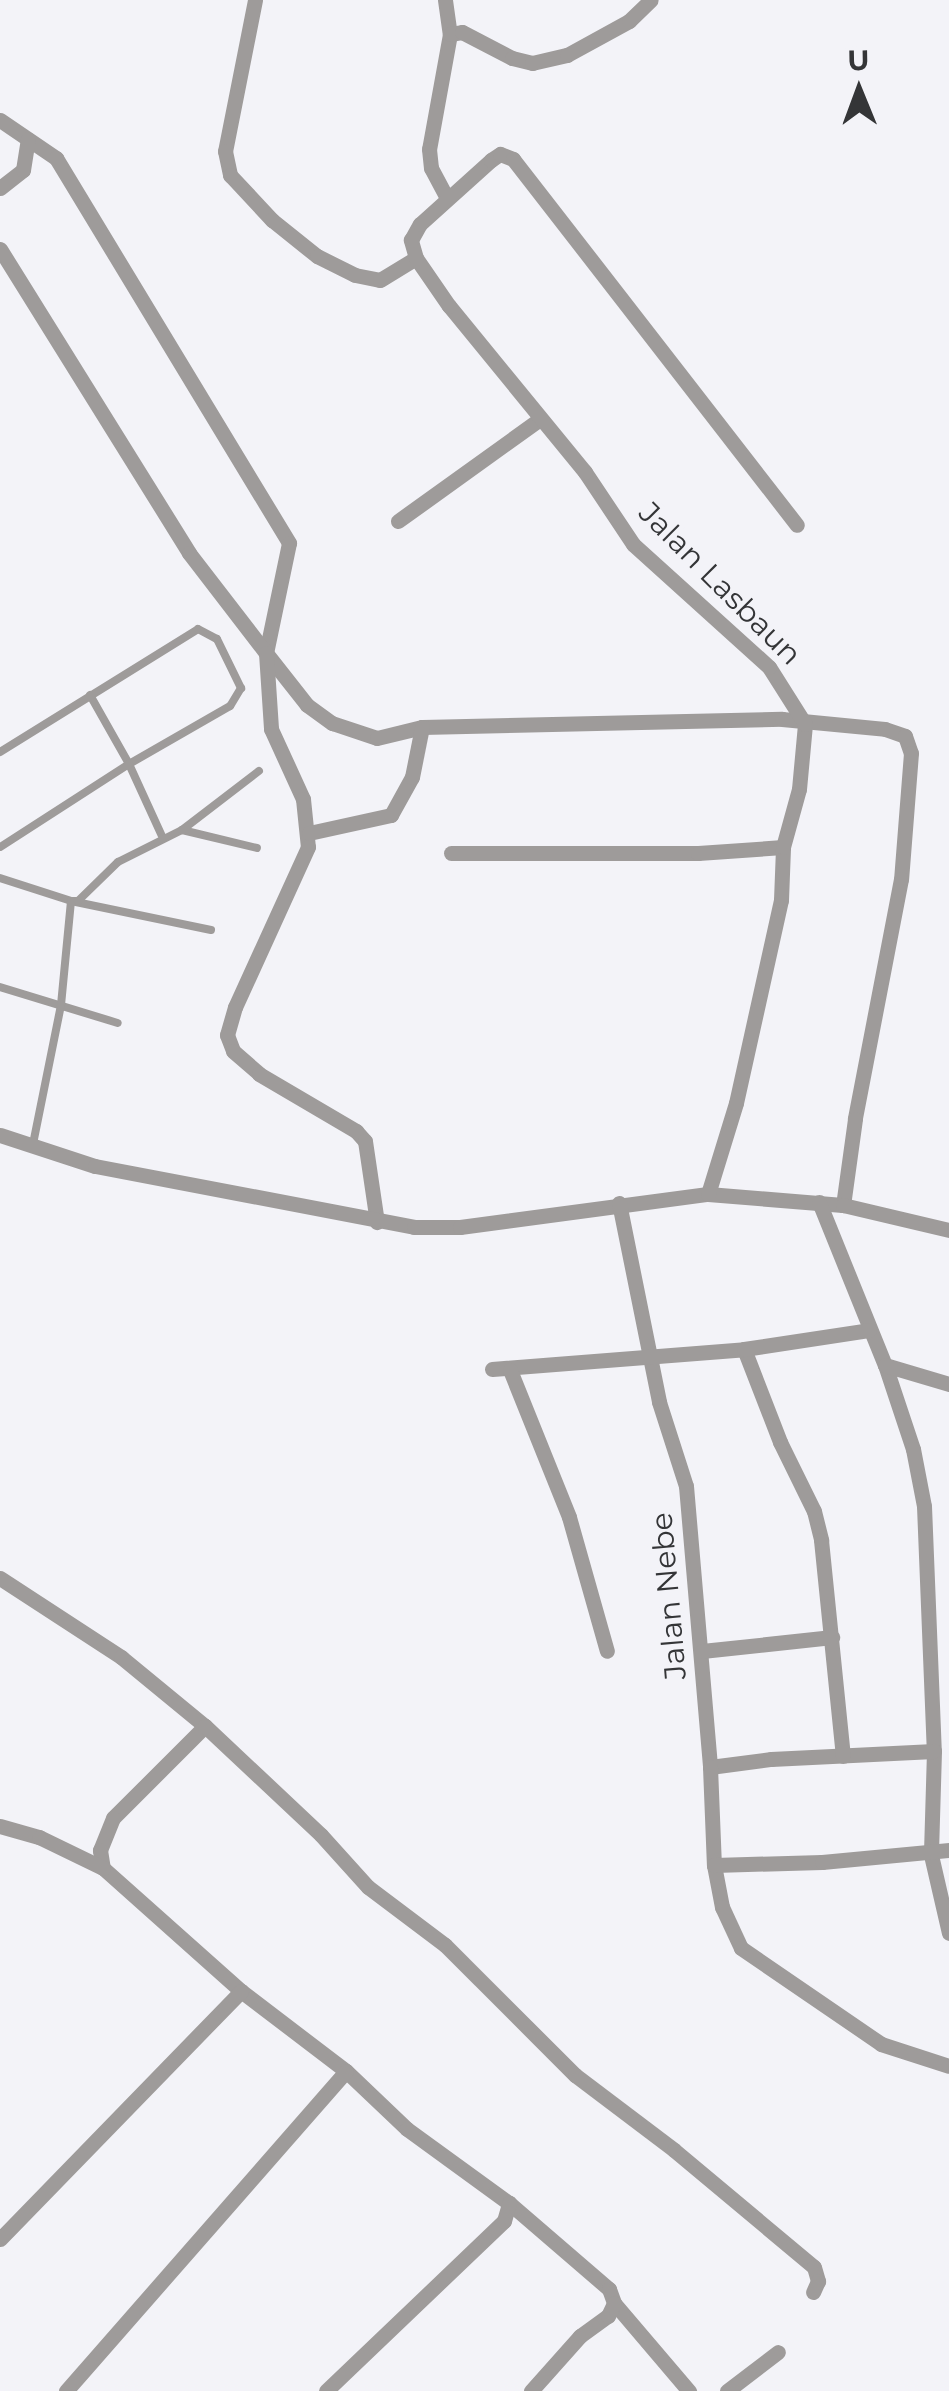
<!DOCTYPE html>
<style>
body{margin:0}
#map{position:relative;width:949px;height:2391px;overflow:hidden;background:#f3f3f8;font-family:Montserrat,sans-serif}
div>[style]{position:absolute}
.lane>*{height:8px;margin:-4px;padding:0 4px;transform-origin:4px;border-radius:4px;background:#9e9b9a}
.street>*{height:15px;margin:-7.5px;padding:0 7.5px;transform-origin:7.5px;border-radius:7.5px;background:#9e9b9a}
span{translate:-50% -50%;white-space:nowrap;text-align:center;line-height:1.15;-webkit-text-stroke:9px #f3f3f8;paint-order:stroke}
.street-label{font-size:30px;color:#343537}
.north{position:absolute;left:809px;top:40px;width:100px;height:100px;-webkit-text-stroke:8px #f3f3f8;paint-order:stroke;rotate:359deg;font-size:28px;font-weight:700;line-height:40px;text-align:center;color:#343537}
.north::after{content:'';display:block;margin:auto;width:35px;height:45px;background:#343537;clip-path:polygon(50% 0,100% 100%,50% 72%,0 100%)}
</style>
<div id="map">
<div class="lane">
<i style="left:90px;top:695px;width:79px;rotate:60.5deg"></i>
<i style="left:129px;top:764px;width:79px;rotate:65.4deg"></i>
<i style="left:0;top:752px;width:233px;rotate:-31.8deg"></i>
<i style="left:198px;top:629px;width:21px;rotate:28deg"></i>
<i style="left:217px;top:639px;width:55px;rotate:63.9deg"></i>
<i style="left:241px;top:688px;width:21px;rotate:121deg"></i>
<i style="left:230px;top:706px;width:116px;rotate:150.1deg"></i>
<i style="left:129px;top:764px;width:153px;rotate:147.2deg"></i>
<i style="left:182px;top:830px;width:77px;rotate:13.5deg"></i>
<i style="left:0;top:878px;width:75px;rotate:17.9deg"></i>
<i style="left:71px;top:901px;width:143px;rotate:11.7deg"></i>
<i style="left:0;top:987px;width:123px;rotate:17deg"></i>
<i style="left:33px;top:1144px;width:142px;rotate:-78.6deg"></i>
<i style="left:61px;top:1005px;width:104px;rotate:-84.5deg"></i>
<i style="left:71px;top:901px;width:7px"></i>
<i style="left:78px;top:901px;width:56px;rotate:-44.3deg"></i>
<i style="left:118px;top:862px;width:72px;rotate:-26.6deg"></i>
<i style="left:182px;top:830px;width:97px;rotate:-37.5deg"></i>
</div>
<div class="street">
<i style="left:255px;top:0;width:154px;rotate:101.2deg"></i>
<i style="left:225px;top:151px;width:25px;rotate:78deg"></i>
<i style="left:230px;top:175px;width:62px;rotate:47deg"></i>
<i style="left:272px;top:220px;width:58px;rotate:38.7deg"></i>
<i style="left:317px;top:256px;width:42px;rotate:26.6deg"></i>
<i style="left:355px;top:275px;width:25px;rotate:11deg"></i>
<i style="left:380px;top:280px;width:42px;rotate:-31.4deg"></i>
<i style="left:445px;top:0;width:34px;rotate:82deg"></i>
<i style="left:450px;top:34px;width:117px;rotate:100.3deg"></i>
<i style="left:429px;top:149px;width:19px;rotate:84deg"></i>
<i style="left:431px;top:168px;width:34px;rotate:62deg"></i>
<i style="left:450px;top:34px;width:12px;rotate:-9deg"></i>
<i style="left:462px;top:32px;width:56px;rotate:27.5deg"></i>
<i style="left:512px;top:58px;width:21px;rotate:14deg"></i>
<i style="left:532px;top:63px;width:36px;rotate:-13deg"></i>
<i style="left:567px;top:55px;width:71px;rotate:-28.7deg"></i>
<i style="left:629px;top:21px;width:30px;rotate:-44deg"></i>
<i style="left:0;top:120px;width:68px;rotate:34.2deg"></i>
<i style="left:56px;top:158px;width:450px;rotate:58.8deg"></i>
<i style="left:289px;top:543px;width:112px;rotate:101.8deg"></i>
<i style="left:266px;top:653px;width:66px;rotate:51.7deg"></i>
<i style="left:307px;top:705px;width:31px;rotate:36deg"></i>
<i style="left:332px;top:723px;width:47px;rotate:18.4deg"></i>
<i style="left:377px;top:738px;width:46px;rotate:-13.7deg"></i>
<i style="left:422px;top:727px;width:360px;rotate:-1.3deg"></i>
<i style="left:782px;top:719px;width:103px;rotate:5.5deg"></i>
<i style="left:885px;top:729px;width:21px;rotate:19deg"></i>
<i style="left:905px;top:736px;width:18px;rotate:71deg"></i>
<i style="left:911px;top:753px;width:126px;rotate:94.5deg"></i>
<i style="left:901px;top:879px;width:244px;rotate:100.9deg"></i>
<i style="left:855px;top:1119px;width:87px;rotate:97.9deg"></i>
<i style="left:0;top:188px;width:29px;rotate:-38deg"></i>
<i style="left:23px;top:170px;width:31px;rotate:-81deg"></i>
<i style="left:0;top:249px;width:358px;rotate:58.1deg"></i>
<i style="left:189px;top:553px;width:126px;rotate:52.4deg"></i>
<i style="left:266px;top:653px;width:76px;rotate:86.2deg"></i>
<i style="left:271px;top:729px;width:77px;rotate:65.4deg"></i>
<i style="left:303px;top:799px;width:48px;rotate:84.1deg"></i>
<i style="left:308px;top:847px;width:176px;rotate:114.5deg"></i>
<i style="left:235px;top:1007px;width:29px;rotate:106deg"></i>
<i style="left:227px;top:1035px;width:17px;rotate:69deg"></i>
<i style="left:233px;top:1051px;width:35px;rotate:41deg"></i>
<i style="left:259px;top:1074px;width:113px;rotate:30.4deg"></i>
<i style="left:356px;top:1131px;width:13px;rotate:48deg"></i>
<i style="left:365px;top:1141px;width:82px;rotate:81.6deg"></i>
<i style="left:398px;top:521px;width:175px;rotate:-35.7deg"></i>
<i style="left:309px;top:833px;width:84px;rotate:-12.4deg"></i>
<i style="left:391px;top:815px;width:43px;rotate:-61.1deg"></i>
<i style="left:412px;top:777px;width:51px;rotate:-78.7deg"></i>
<i style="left:451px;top:853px;width:247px"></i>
<i style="left:698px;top:853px;width:85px;rotate:-4deg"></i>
<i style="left:0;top:1135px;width:100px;rotate:18.1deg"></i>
<i style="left:95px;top:1166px;width:325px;rotate:10.8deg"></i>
<i style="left:414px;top:1227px;width:46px"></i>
<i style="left:460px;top:1227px;width:250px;rotate:-7.6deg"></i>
<i style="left:708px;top:1194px;width:135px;rotate:4.7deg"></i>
<i style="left:843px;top:1205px;width:109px;rotate:13.3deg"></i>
<i style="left:708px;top:1194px;width:95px;rotate:-72.9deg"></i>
<i style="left:736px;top:1103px;width:208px;rotate:-77.5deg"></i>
<i style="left:781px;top:900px;width:53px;rotate:-87.8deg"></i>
<i style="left:783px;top:847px;width:60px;rotate:-74.6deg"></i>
<i style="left:799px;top:789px;width:65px;rotate:-84.7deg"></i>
<i style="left:805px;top:724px;width:67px;rotate:-122.3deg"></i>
<i style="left:769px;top:667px;width:183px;rotate:-137.9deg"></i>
<i style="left:633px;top:544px;width:87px;rotate:-123.7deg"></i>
<i style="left:585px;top:472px;width:215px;rotate:-129.3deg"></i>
<i style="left:449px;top:306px;width:58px;rotate:-124.5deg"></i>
<i style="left:416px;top:258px;width:19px;rotate:-106deg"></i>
<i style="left:411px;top:240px;width:18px;rotate:-61deg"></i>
<i style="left:420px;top:224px;width:96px;rotate:-42deg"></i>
<i style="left:491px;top:160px;width:11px;rotate:-34deg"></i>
<i style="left:500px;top:154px;width:14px;rotate:21deg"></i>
<i style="left:513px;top:159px;width:463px;rotate:52.2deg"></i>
<i style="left:819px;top:1202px;width:176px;rotate:68deg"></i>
<i style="left:885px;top:1365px;width:89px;rotate:71.6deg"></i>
<i style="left:913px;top:1449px;width:58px;rotate:79.1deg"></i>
<i style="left:924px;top:1506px;width:245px;rotate:87.7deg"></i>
<i style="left:934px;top:1751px;width:104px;rotate:91.7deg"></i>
<i style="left:931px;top:1855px;width:80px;rotate:77deg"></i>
<i style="left:619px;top:1203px;width:203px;rotate:78.6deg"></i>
<i style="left:659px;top:1402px;width:88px;rotate:72.2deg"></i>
<i style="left:686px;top:1486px;width:282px;rotate:85.1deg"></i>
<i style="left:710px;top:1767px;width:62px;rotate:-7.5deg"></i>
<i style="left:771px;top:1759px;width:163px;rotate:-2.8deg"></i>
<i style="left:744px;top:1349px;width:100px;rotate:68.8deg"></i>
<i style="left:780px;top:1442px;width:77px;rotate:63.8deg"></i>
<i style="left:814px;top:1511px;width:30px;rotate:76deg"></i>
<i style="left:821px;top:1540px;width:217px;rotate:84.2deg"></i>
<i style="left:885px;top:1365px;width:67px;rotate:16.5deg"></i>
<i style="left:492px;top:1369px;width:253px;rotate:-4.5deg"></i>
<i style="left:744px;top:1349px;width:126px;rotate:-8.6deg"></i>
<i style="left:510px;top:1370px;width:158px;rotate:68.1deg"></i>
<i style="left:569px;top:1517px;width:139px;rotate:74.2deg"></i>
<i style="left:0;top:1578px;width:145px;rotate:33.1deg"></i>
<i style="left:121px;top:1657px;width:109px;rotate:39.4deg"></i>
<i style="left:205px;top:1726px;width:130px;rotate:135deg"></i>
<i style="left:113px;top:1818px;width:35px;rotate:112deg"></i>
<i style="left:100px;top:1850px;width:18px;rotate:81deg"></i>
<i style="left:103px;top:1868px;width:185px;rotate:41.7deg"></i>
<i style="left:241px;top:1991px;width:132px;rotate:37.3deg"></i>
<i style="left:346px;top:2071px;width:84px;rotate:43.6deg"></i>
<i style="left:407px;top:2129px;width:126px;rotate:36deg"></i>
<i style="left:509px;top:2203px;width:132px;rotate:40.7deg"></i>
<i style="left:609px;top:2289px;width:15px;rotate:70deg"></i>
<i style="left:614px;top:2303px;width:116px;rotate:49.6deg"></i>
<i style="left:702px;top:1651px;width:131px;rotate:-6.1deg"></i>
<i style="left:205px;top:1726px;width:159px;rotate:43.2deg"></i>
<i style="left:321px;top:1835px;width:70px;rotate:47.9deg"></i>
<i style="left:368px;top:1887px;width:96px;rotate:37deg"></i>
<i style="left:445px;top:1945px;width:184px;rotate:45deg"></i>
<i style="left:575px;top:2075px;width:124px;rotate:37.1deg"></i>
<i style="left:674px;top:2150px;width:182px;rotate:39.9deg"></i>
<i style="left:814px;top:2267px;width:15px;rotate:74deg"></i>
<i style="left:818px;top:2281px;width:12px;rotate:114deg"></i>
<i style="left:710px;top:1767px;width:98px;rotate:87.7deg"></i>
<i style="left:714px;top:1865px;width:43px;rotate:79.2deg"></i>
<i style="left:722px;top:1907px;width:45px;rotate:65.1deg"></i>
<i style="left:741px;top:1948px;width:170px;rotate:34.4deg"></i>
<i style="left:881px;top:2044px;width:71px;rotate:17.9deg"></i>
<i style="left:0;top:1826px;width:41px;rotate:15.8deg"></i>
<i style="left:39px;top:1837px;width:71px;rotate:25.8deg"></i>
<i style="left:714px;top:1865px;width:108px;rotate:-1.6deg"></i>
<i style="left:822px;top:1862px;width:128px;rotate:-5.4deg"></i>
<i style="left:0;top:2239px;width:346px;rotate:-45.8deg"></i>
<i style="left:66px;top:2391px;width:425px;rotate:-48.8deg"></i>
<i style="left:326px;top:2391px;width:246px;rotate:-43.7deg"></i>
<i style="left:504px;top:2221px;width:19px;rotate:-74deg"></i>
<i style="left:531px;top:2391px;width:74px;rotate:-48.3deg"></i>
<i style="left:580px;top:2336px;width:34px;rotate:-36deg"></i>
<i style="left:608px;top:2316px;width:14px;rotate:-65deg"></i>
<i style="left:727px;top:2391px;width:64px;rotate:-37.4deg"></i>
</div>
<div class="street-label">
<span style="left:720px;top:584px;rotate:45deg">Jalan Lasbaun</span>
<span style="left:669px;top:1596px;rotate:-95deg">Jalan Nebe</span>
</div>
<div class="north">U</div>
</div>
